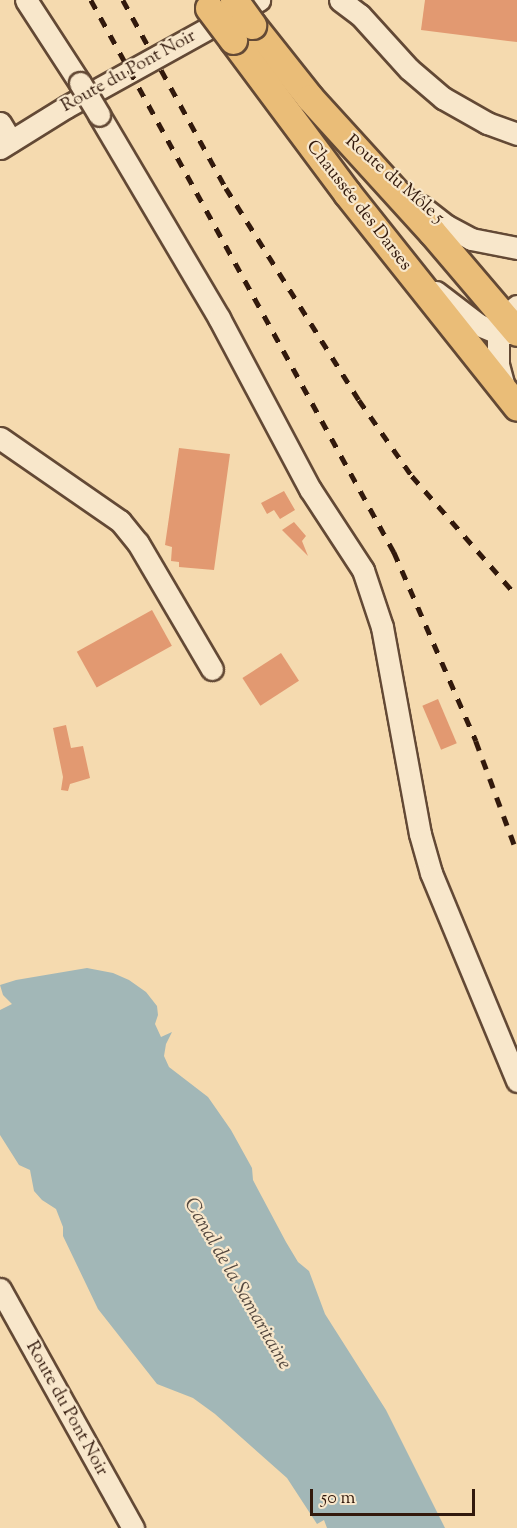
<!DOCTYPE html>
<meta charset="utf-8">
<style>
body{margin:0}
#map{position:relative;width:517px;height:1528px;overflow:hidden;background:#f5daaf;font-family:"Sorts Mill Goudy",serif}
div>[style]{position:absolute}
.water>*{inset:0;background:#a2b7b7}
.building>*{inset:0;background:#e29971;transform-origin:0 0}
.roads{filter:drop-shadow(2px 0 #634935) drop-shadow(-2px 0 #634935) drop-shadow(0 2px #634935) drop-shadow(0 -2px #634935)}
.minor>*{height:21px;margin:-10.5px;padding:0 10.5px;transform-origin:10.5px;border-radius:10.5px;background:#f8e7cb}
.major>*{height:27px;margin:-13.5px;padding:0 13.5px;transform-origin:13.5px;border-radius:13.5px;background:#eabd78}
.rail>*{height:4.5px;margin-top:-2.25px;transform-origin:0;background:repeating-linear-gradient(90deg,#32190c 0 10px,transparent 0 20px)}
.bridges{filter:drop-shadow(2px 0 #634935) drop-shadow(-2px 0 #634935) drop-shadow(0 2px #634935) drop-shadow(0 -2px #634935)}
.minor-bridge>*{height:21px;margin:-10.5px;padding:0 10.5px;transform-origin:10.5px;border-radius:10.5px;background:#f8e7cb}
.major-bridge>*{height:27px;margin:-13.5px;padding:0 13.5px;transform-origin:13.5px;border-radius:13.5px;background:#eabd78}
span{translate:-50% -50%;white-space:nowrap;text-align:center;line-height:1.15;-webkit-text-stroke:4.5px #f8e7cb;paint-order:stroke}
.street-label{font-size:18px;color:#32190c}
.water-label{font-size:20px;color:#54483f;font-style:italic}
.scale{position:absolute;left:310px;top:1489px;width:165px;height:27px;box-sizing:border-box;border:3px solid #32190c;border-top:0;padding-left:8px;font-size:18px;line-height:21px;white-space:nowrap;color:#32190c;-webkit-text-stroke:4px #f8e7cb;paint-order:stroke}
</style>
<div id="map">
<div class="water">
<i style="clip-path:polygon(87px 968px,113px 973px,129px 980px,146px 992px,157px 1006px,158px 1015px,155px 1024px,161px 1037px,172px 1032px,166px 1044px,164px 1056px,169px 1067px,208px 1097px,231px 1130px,252px 1168px,253px 1180px,286px 1242px,298px 1262px,309px 1271px,325px 1314px,386px 1410px,445px 1528px,327px 1528px,324px 1520px,317px 1524px,287px 1478px,215px 1414px,193px 1398px,157px 1384px,98px 1309px,63px 1236px,63px 1227px,56px 1209px,42px 1200px,34px 1191px,30px 1170px,19px 1165px,0 1135px,0 1010px,12px 1004px,3px 995px,0 985px,16px 980px)"></i>
</div>
<div class="building">
<i style="clip-path:polygon(425px 0,517px 0,517px 42px,421px 30px)"></i>
<i style="clip-path:polygon(179px 448px,230px 454px,214px 570px,179px 567px,179px 562px,171px 561px,172px 547px,165px 545px)"></i>
<i style="clip-path:polygon(284px 491px,295px 510px,280px 519px,274px 510px,267px 514px,261px 503px)"></i>
<i style="clip-path:polygon(294px 522px,306px 536px,302px 541px,308px 556px,282px 530px)"></i>
<i style="left:152px;top:610px;width:41px;height:86px;rotate:61deg"></i>
<i style="left:281px;top:653px;width:33px;height:46px;rotate:57deg"></i>
<i style="left:438px;top:699px;width:48px;height:17px;rotate:67deg"></i>
<i style="clip-path:polygon(66px 725px,71px 748px,83px 746px,90px 778px,70px 784px,68px 791px,61px 790px,63px 777px,53px 728px)"></i>
</div>
<div class="roads">
<div class="minor">
<i style="left:26px;top:0;width:99px;rotate:57deg"></i>
<i style="left:340px;top:0;width:25px;rotate:37deg"></i>
<i style="left:360px;top:15px;width:73px;rotate:47.8deg"></i>
<i style="left:409px;top:69px;width:45px;rotate:40.5deg"></i>
<i style="left:443px;top:98px;width:51px;rotate:29.6deg"></i>
<i style="left:487px;top:123px;width:32px;rotate:20deg"></i>
<i style="left:99px;top:115px;width:236px;rotate:59.4deg"></i>
<i style="left:219px;top:318px;width:194px;rotate:62deg"></i>
<i style="left:310px;top:489px;width:97px;rotate:56.8deg"></i>
<i style="left:363px;top:570px;width:60px;rotate:71.6deg"></i>
<i style="left:382px;top:627px;width:210px;rotate:79.6deg"></i>
<i style="left:420px;top:834px;width:41px;rotate:74.2deg"></i>
<i style="left:431px;top:873px;width:225px;rotate:67.5deg"></i>
<i style="left:0;top:123px;width:21px;rotate:59deg"></i>
<i style="left:0;top:148px;width:78px;rotate:-31.8deg"></i>
<i style="left:66px;top:107px;width:221px;rotate:-29deg"></i>
<i style="left:421px;top:206px;width:33px;rotate:38deg"></i>
<i style="left:447px;top:226px;width:27px;rotate:28deg"></i>
<i style="left:471px;top:239px;width:47px;rotate:11.1deg"></i>
<i style="left:436px;top:292px;width:54px;rotate:37.5deg"></i>
<i style="left:479px;top:325px;width:21px;rotate:23deg"></i>
<i style="left:498px;top:333px;width:19px"></i>
<i style="left:504px;top:387px;width:24px;rotate:-105deg"></i>
<i style="left:498px;top:364px;width:31px;rotate:-90deg"></i>
<i style="left:498px;top:333px;width:17px;rotate:-66deg"></i>
<i style="left:505px;top:317px;width:16px;rotate:-43deg"></i>
<i style="left:0;top:438px;width:146px;rotate:34.7deg"></i>
<i style="left:120px;top:521px;width:28px;rotate:51deg"></i>
<i style="left:138px;top:543px;width:146px;rotate:59.6deg"></i>
<i style="left:0;top:1289px;width:274px;rotate:60.9deg"></i>
</div>
<div class="major">
<i style="left:252px;top:25px;width:93px;rotate:51.5deg"></i>
<i style="left:310px;top:98px;width:181px;rotate:47.7deg"></i>
<i style="left:432px;top:232px;width:131px;rotate:49.6deg"></i>
<i style="left:233px;top:40px;width:191px;rotate:53.3deg"></i>
<i style="left:347px;top:193px;width:273px;rotate:51.5deg"></i>
</div>
</div>
<div class="rail">
<i style="left:91px;top:0;width:630px;rotate:61.24deg"></i>
<i style="left:394px;top:552px;width:206px;rotate:66.5deg"></i>
<i style="left:476px;top:741px;width:118px;rotate:69.7deg"></i>
<i style="left:123px;top:0;width:214px;rotate:61.3deg"></i>
<i style="left:226px;top:188px;width:250px;rotate:57.9deg"></i>
<i style="left:359px;top:400px;width:93px;rotate:55.1deg"></i>
<i style="left:412px;top:476px;width:159px;rotate:48.8deg"></i>
</div>
<div class="bridges">
<div class="minor-bridge">
<i style="left:80px;top:83px;width:37px;rotate:59deg"></i>
</div>
<div class="major-bridge">
<i style="left:234px;top:0;width:31px;rotate:54deg"></i>
<i style="left:209px;top:8px;width:40px;rotate:53deg"></i>
</div>
</div>
<div class="street-label">
<span style="left:129px;top:72px;rotate:-29deg">Route du Pont Noir</span>
<span style="left:394px;top:180px;rotate:41deg">Route du Môle 5</span>
<span style="left:358px;top:206px;rotate:52deg">Chaussée des Darses</span>
<span style="left:66px;top:1409px;rotate:61deg">Route du Pont Noir</span>
</div>
<div class="water-label">
<span style="left:237px;top:1284px;rotate:60deg">Canal de la Samaritaine</span>
</div>
<div class="scale">50 m</div>
</div>
